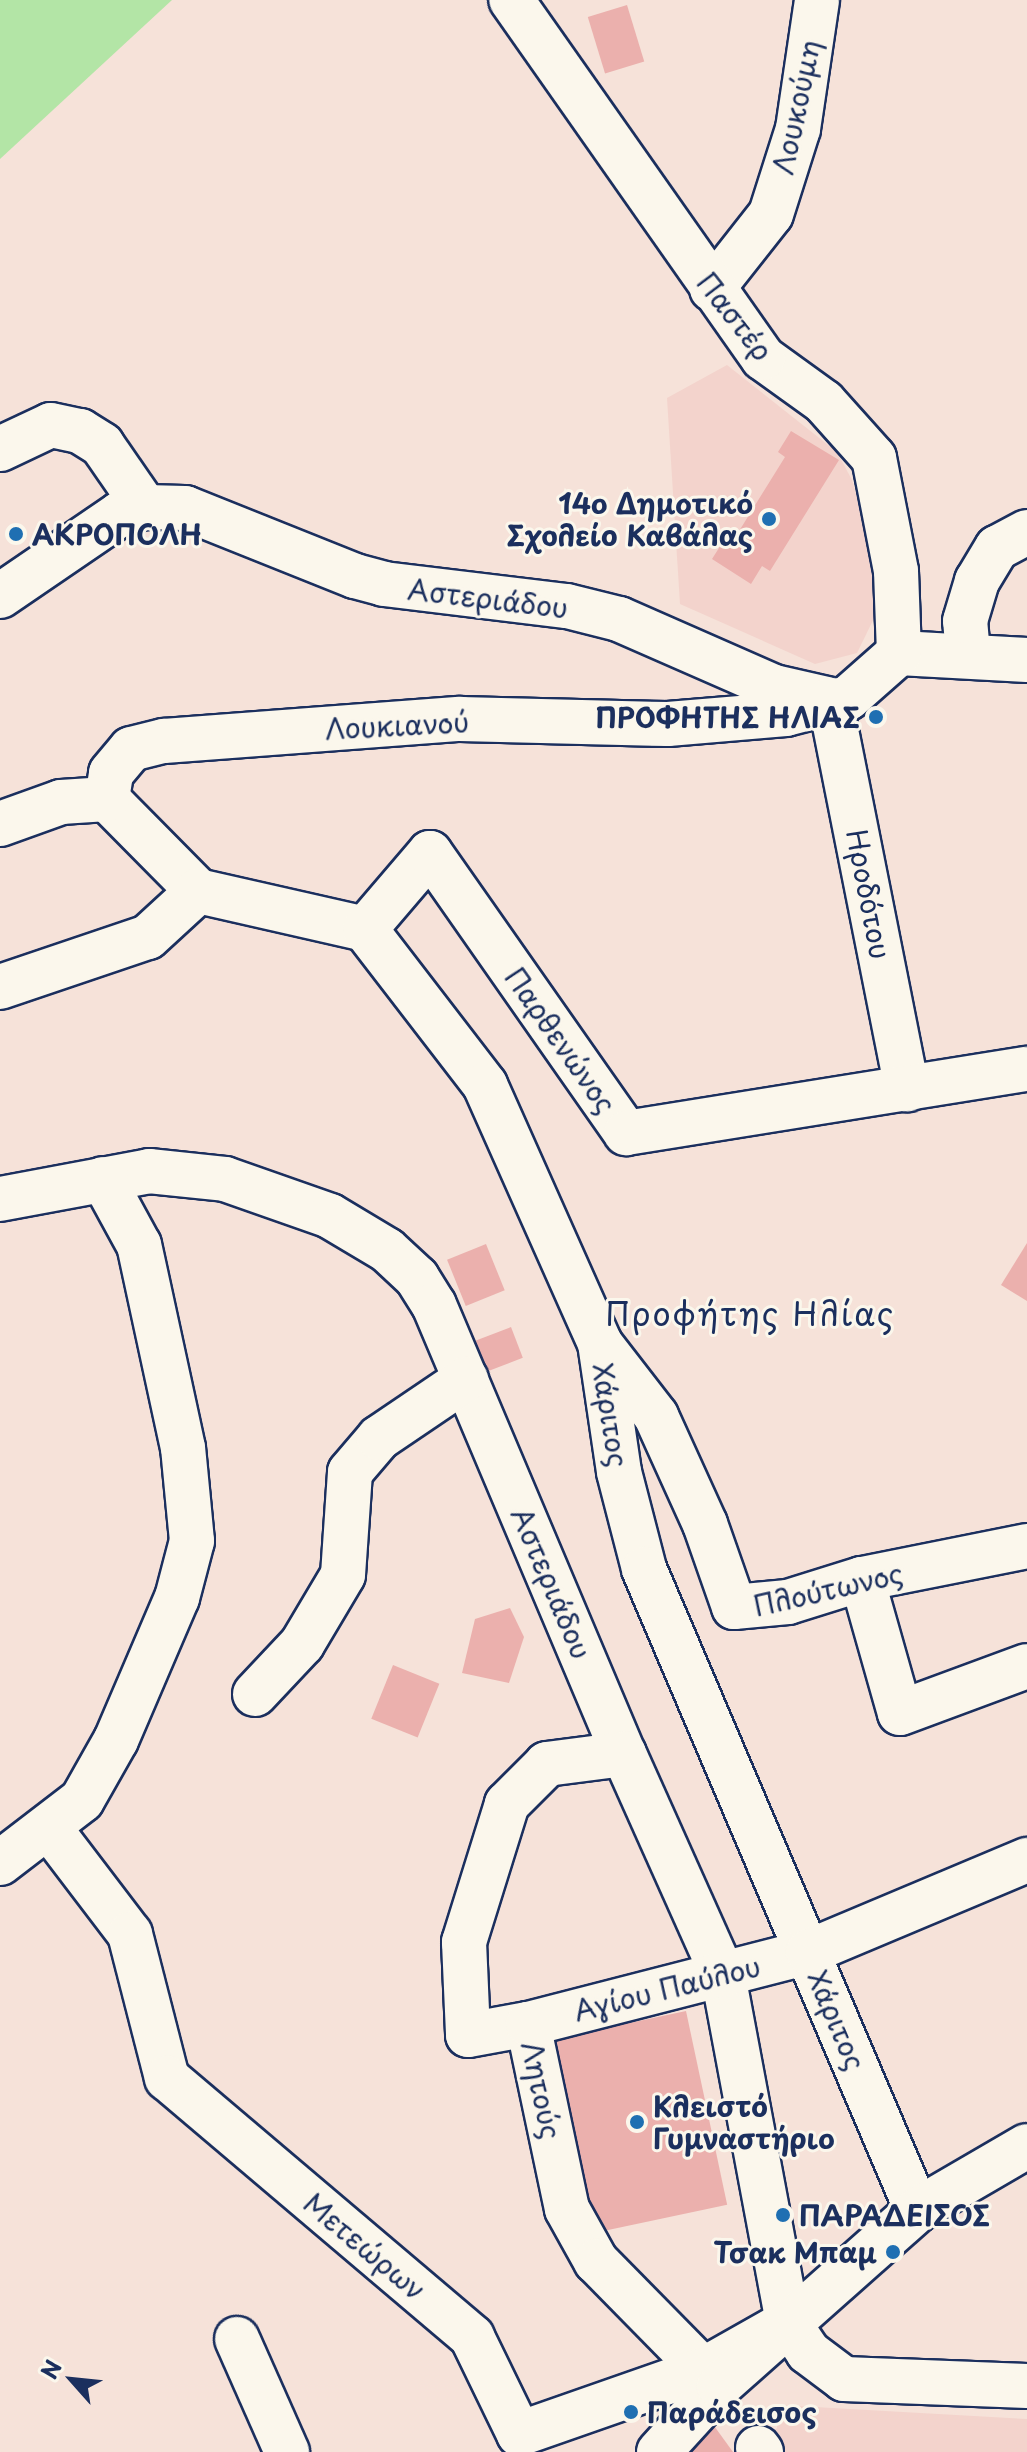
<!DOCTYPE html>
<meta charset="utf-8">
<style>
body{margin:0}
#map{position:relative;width:1027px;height:2452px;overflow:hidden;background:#f6e2d9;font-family:"Playpen Sans",sans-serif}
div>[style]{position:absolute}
.built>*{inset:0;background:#f3d3cc}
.green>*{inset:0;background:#b3e5a6}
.building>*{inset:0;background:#ebb0ad;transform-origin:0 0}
.roads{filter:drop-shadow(2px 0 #1b2f5e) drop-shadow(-2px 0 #1b2f5e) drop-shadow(0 2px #1b2f5e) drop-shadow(0 -2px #1b2f5e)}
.minor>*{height:44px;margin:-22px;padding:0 22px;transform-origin:22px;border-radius:22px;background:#fbf7ec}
.dots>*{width:22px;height:22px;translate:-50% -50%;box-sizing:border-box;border:4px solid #fbf7ec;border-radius:50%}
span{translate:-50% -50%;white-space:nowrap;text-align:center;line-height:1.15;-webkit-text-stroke:6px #fbf7ec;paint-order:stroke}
.street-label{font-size:28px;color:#1b2f5e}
.poi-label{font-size:28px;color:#1b2f5e;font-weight:700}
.right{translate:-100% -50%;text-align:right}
.left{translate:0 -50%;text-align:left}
.quarter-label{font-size:32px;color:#1b2f5e;letter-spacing:2px}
.north{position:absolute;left:32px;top:2340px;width:80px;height:80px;-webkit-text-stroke:6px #fbf7ec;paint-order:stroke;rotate:297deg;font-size:22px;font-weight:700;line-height:32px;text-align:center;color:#1b2f5e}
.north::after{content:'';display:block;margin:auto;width:28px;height:36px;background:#1b2f5e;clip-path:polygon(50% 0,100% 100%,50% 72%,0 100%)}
</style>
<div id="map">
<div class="built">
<i style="clip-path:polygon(727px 365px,837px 452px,852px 480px,874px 558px,879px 608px,857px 653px,815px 664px,680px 604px,667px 398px)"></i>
<i style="clip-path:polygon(779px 2405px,1027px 2419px,1027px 2452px,747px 2452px,777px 2428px)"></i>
</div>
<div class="green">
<i style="clip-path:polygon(0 0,172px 0,0 159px)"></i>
</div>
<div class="building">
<i style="left:627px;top:5px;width:59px;height:41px;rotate:73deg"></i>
<i style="clip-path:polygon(791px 431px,839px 460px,770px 571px,762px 566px,751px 584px,712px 559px,724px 540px,731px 544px,785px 457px,778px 452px)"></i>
<i style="clip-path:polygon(1027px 1243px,1027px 1301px,1001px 1285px)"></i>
<i style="left:486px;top:1244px;width:50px;height:42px;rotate:68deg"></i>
<i style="left:511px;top:1327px;width:33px;height:41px;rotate:69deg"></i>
<i style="clip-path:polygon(510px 1608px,524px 1637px,509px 1683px,462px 1673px,475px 1619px)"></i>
<i style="left:393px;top:1665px;width:50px;height:58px;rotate:22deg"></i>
<i style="left:686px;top:2011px;width:198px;height:141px;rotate:78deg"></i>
<i style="clip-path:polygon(712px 2423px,733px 2452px,678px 2452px)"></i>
</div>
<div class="roads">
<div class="minor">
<i style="left:712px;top:289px;width:95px;rotate:-51.8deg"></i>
<i style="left:771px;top:214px;width:89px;rotate:-72.4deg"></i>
<i style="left:798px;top:129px;width:130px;rotate:-81.6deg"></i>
<i style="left:0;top:449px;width:56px;rotate:-25.2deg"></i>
<i style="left:51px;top:425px;width:30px;rotate:12deg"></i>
<i style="left:80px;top:431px;width:26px;rotate:32deg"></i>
<i style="left:102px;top:445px;width:75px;rotate:55.3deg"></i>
<i style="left:0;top:596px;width:145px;rotate:-34.3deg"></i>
<i style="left:120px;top:514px;width:26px;rotate:-16deg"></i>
<i style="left:145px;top:507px;width:40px;rotate:1.4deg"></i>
<i style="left:185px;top:508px;width:183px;rotate:21.8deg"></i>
<i style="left:355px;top:576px;width:30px;rotate:15deg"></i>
<i style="left:384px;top:584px;width:184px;rotate:6.9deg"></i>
<i style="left:567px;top:606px;width:54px;rotate:14deg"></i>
<i style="left:619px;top:619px;width:169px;rotate:23.7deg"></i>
<i style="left:774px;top:687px;width:54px;rotate:12.8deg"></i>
<i style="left:899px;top:653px;width:128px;rotate:3.1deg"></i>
<i style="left:968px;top:654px;width:33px;rotate:-95deg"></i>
<i style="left:965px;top:621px;width:42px;rotate:-73.3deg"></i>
<i style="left:977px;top:581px;width:39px;rotate:-59deg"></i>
<i style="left:997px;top:548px;width:34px;rotate:-28deg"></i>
<i style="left:830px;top:700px;width:397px;rotate:78.8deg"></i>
<i style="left:107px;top:799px;width:129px;rotate:45.3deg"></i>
<i style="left:198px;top:891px;width:171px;rotate:12.8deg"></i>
<i style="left:365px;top:929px;width:197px;rotate:52.4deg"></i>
<i style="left:485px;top:1085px;width:282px;rotate:66deg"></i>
<i style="left:600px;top:1343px;width:130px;rotate:81.6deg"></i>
<i style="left:619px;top:1472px;width:100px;rotate:75.5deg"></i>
<i style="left:644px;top:1569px;width:697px;rotate:66.93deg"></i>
<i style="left:107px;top:799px;width:26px;rotate:-81deg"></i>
<i style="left:111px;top:773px;width:31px;rotate:-50deg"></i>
<i style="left:131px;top:749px;width:34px;rotate:-14deg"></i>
<i style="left:164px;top:741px;width:297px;rotate:-4.3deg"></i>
<i style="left:460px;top:719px;width:208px;rotate:1.4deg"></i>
<i style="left:668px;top:724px;width:118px;rotate:-4.8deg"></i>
<i style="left:786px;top:714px;width:64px;rotate:-14.5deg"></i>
<i style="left:848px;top:698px;width:68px;rotate:-41.4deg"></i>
<i style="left:899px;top:653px;width:82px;rotate:-92.1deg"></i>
<i style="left:896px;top:571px;width:115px;rotate:-101deg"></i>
<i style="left:874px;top:458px;width:75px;rotate:-131.8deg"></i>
<i style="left:824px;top:402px;width:75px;rotate:-144.2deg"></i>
<i style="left:763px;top:358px;width:438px;rotate:-125.1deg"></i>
<i style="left:0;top:824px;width:65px;rotate:-19.8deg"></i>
<i style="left:61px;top:802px;width:46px;rotate:-3.7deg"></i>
<i style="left:365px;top:929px;width:100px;rotate:-49.5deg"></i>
<i style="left:430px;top:853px;width:342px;rotate:55deg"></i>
<i style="left:626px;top:1133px;width:406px;rotate:-9.1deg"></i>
<i style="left:0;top:987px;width:156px;rotate:-18.7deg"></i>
<i style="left:148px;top:937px;width:68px;rotate:-42.6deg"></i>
<i style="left:0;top:1199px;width:152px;rotate:-10.6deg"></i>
<i style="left:149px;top:1171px;width:76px;rotate:6deg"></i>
<i style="left:225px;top:1179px;width:111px;rotate:19.4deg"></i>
<i style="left:330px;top:1216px;width:66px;rotate:30.8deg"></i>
<i style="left:387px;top:1250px;width:41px;rotate:43deg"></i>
<i style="left:417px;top:1278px;width:32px;rotate:58deg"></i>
<i style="left:434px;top:1305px;width:488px;rotate:67.1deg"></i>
<i style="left:624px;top:1754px;width:242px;rotate:65.9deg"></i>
<i style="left:723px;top:1975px;width:353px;rotate:79.4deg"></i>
<i style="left:788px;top:2322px;width:36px;rotate:56deg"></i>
<i style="left:808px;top:2352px;width:45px;rotate:36.9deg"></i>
<i style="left:844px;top:2379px;width:183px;rotate:2.2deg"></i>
<i style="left:601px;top:1345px;width:90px;rotate:52.2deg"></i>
<i style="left:656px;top:1416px;width:119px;rotate:65.6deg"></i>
<i style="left:705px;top:1524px;width:88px;rotate:70.7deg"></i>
<i style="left:734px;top:1607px;width:54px;rotate:-5.3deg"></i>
<i style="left:788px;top:1602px;width:77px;rotate:-17.3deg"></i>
<i style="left:862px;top:1579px;width:168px;rotate:-11.3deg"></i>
<i style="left:862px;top:1579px;width:139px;rotate:74.2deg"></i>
<i style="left:900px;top:1713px;width:135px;rotate:-20.3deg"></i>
<i style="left:255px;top:1694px;width:69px;rotate:-46.8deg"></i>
<i style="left:302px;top:1644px;width:80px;rotate:-59.3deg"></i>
<i style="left:343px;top:1575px;width:103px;rotate:-86.1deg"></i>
<i style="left:350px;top:1472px;width:45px;rotate:-49.5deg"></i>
<i style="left:379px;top:1438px;width:105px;rotate:-34.1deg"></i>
<i style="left:624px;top:1754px;width:78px;rotate:172.6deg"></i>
<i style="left:547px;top:1764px;width:57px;rotate:135deg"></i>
<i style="left:507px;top:1804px;width:145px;rotate:107.3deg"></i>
<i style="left:464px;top:1942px;width:93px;rotate:87.5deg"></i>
<i style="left:468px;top:2035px;width:61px;rotate:-10.4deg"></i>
<i style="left:528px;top:2024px;width:189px;rotate:78.1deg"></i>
<i style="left:567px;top:2209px;width:60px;rotate:60.9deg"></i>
<i style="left:596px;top:2261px;width:175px;rotate:45.5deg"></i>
<i style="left:50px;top:1829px;width:132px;rotate:52.7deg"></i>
<i style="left:130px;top:1934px;width:149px;rotate:75.6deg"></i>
<i style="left:167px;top:2078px;width:400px;rotate:40.3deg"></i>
<i style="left:472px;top:2337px;width:108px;rotate:64.1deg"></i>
<i style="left:519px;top:2434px;width:197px;rotate:-19.3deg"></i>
<i style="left:705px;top:2369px;width:95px;rotate:-29.5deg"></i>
<i style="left:0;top:1863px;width:103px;rotate:-37.5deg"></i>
<i style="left:82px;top:1800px;width:69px;rotate:-60.5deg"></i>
<i style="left:116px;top:1740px;width:155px;rotate:-66.8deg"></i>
<i style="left:177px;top:1598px;width:59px;rotate:-75.3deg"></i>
<i style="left:192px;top:1541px;width:93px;rotate:-95.5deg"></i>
<i style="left:183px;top:1448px;width:208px;rotate:-102.2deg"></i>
<i style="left:139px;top:1245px;width:75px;rotate:-118.6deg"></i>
<i style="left:528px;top:2024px;width:289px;rotate:-14.4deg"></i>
<i style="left:808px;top:1952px;width:238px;rotate:-22.8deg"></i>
<i style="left:237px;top:2339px;width:124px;rotate:66.1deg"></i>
<i style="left:758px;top:2448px;width:5px;rotate:53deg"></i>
<i style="left:659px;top:2452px;width:89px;rotate:-47.7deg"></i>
<i style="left:719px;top:2386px;width:265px;rotate:-41.6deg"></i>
<i style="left:917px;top:2210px;width:127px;rotate:-30.2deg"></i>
</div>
</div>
<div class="dots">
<i style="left:769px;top:519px;background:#1f6fb2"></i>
<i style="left:16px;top:534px;background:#1f6fb2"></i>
<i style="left:876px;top:717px;background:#1f6fb2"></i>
<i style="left:637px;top:2122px;background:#1f6fb2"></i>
<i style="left:783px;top:2215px;background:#1f6fb2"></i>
<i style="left:893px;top:2252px;background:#1f6fb2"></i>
<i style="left:631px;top:2412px;background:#1f6fb2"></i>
</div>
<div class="street-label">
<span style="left:796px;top:107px;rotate:-78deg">Λουκούμη</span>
<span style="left:735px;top:316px;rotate:52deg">Παστέρ</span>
<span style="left:488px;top:598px;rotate:7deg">Αστεριάδου</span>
<span style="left:397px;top:725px;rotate:-3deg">Λουκιανού</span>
<span style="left:869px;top:894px;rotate:79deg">Ηροδότου</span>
<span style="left:561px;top:1040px;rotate:55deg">Παρθενώνος</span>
<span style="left:611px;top:1415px;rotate:81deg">Χάριτος</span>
<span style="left:552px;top:1583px;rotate:67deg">Αστεριάδου</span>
<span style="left:828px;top:1589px;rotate:-13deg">Πλούτωνος</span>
<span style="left:667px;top:1988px;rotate:-14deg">Αγίου Παύλου</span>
<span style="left:837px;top:2020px;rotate:67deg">Χάριτος</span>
<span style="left:542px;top:2090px;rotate:78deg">Λητούς</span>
<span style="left:365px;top:2246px;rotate:40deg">Μετεώρων</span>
</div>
<div class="poi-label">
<span class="right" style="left:753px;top:519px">14ο Δημοτικό<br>Σχολείο Καβάλας</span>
<span class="left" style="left:32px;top:534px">ΑΚΡΟΠΟΛΗ</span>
<span class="right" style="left:860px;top:717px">ΠΡΟΦΗΤΗΣ ΗΛΙΑΣ</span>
<span class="left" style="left:653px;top:2122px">Κλειστό<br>Γυμναστήριο</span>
<span class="left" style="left:799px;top:2215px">ΠΑΡΑΔΕΙΣΟΣ</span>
<span class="right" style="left:877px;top:2252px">Τσακ Μπαμ</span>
<span class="left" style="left:647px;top:2412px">Παράδεισος</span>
</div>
<div class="quarter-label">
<span style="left:750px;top:1313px">Προφήτης Ηλίας</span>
</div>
<div class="north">N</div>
</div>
